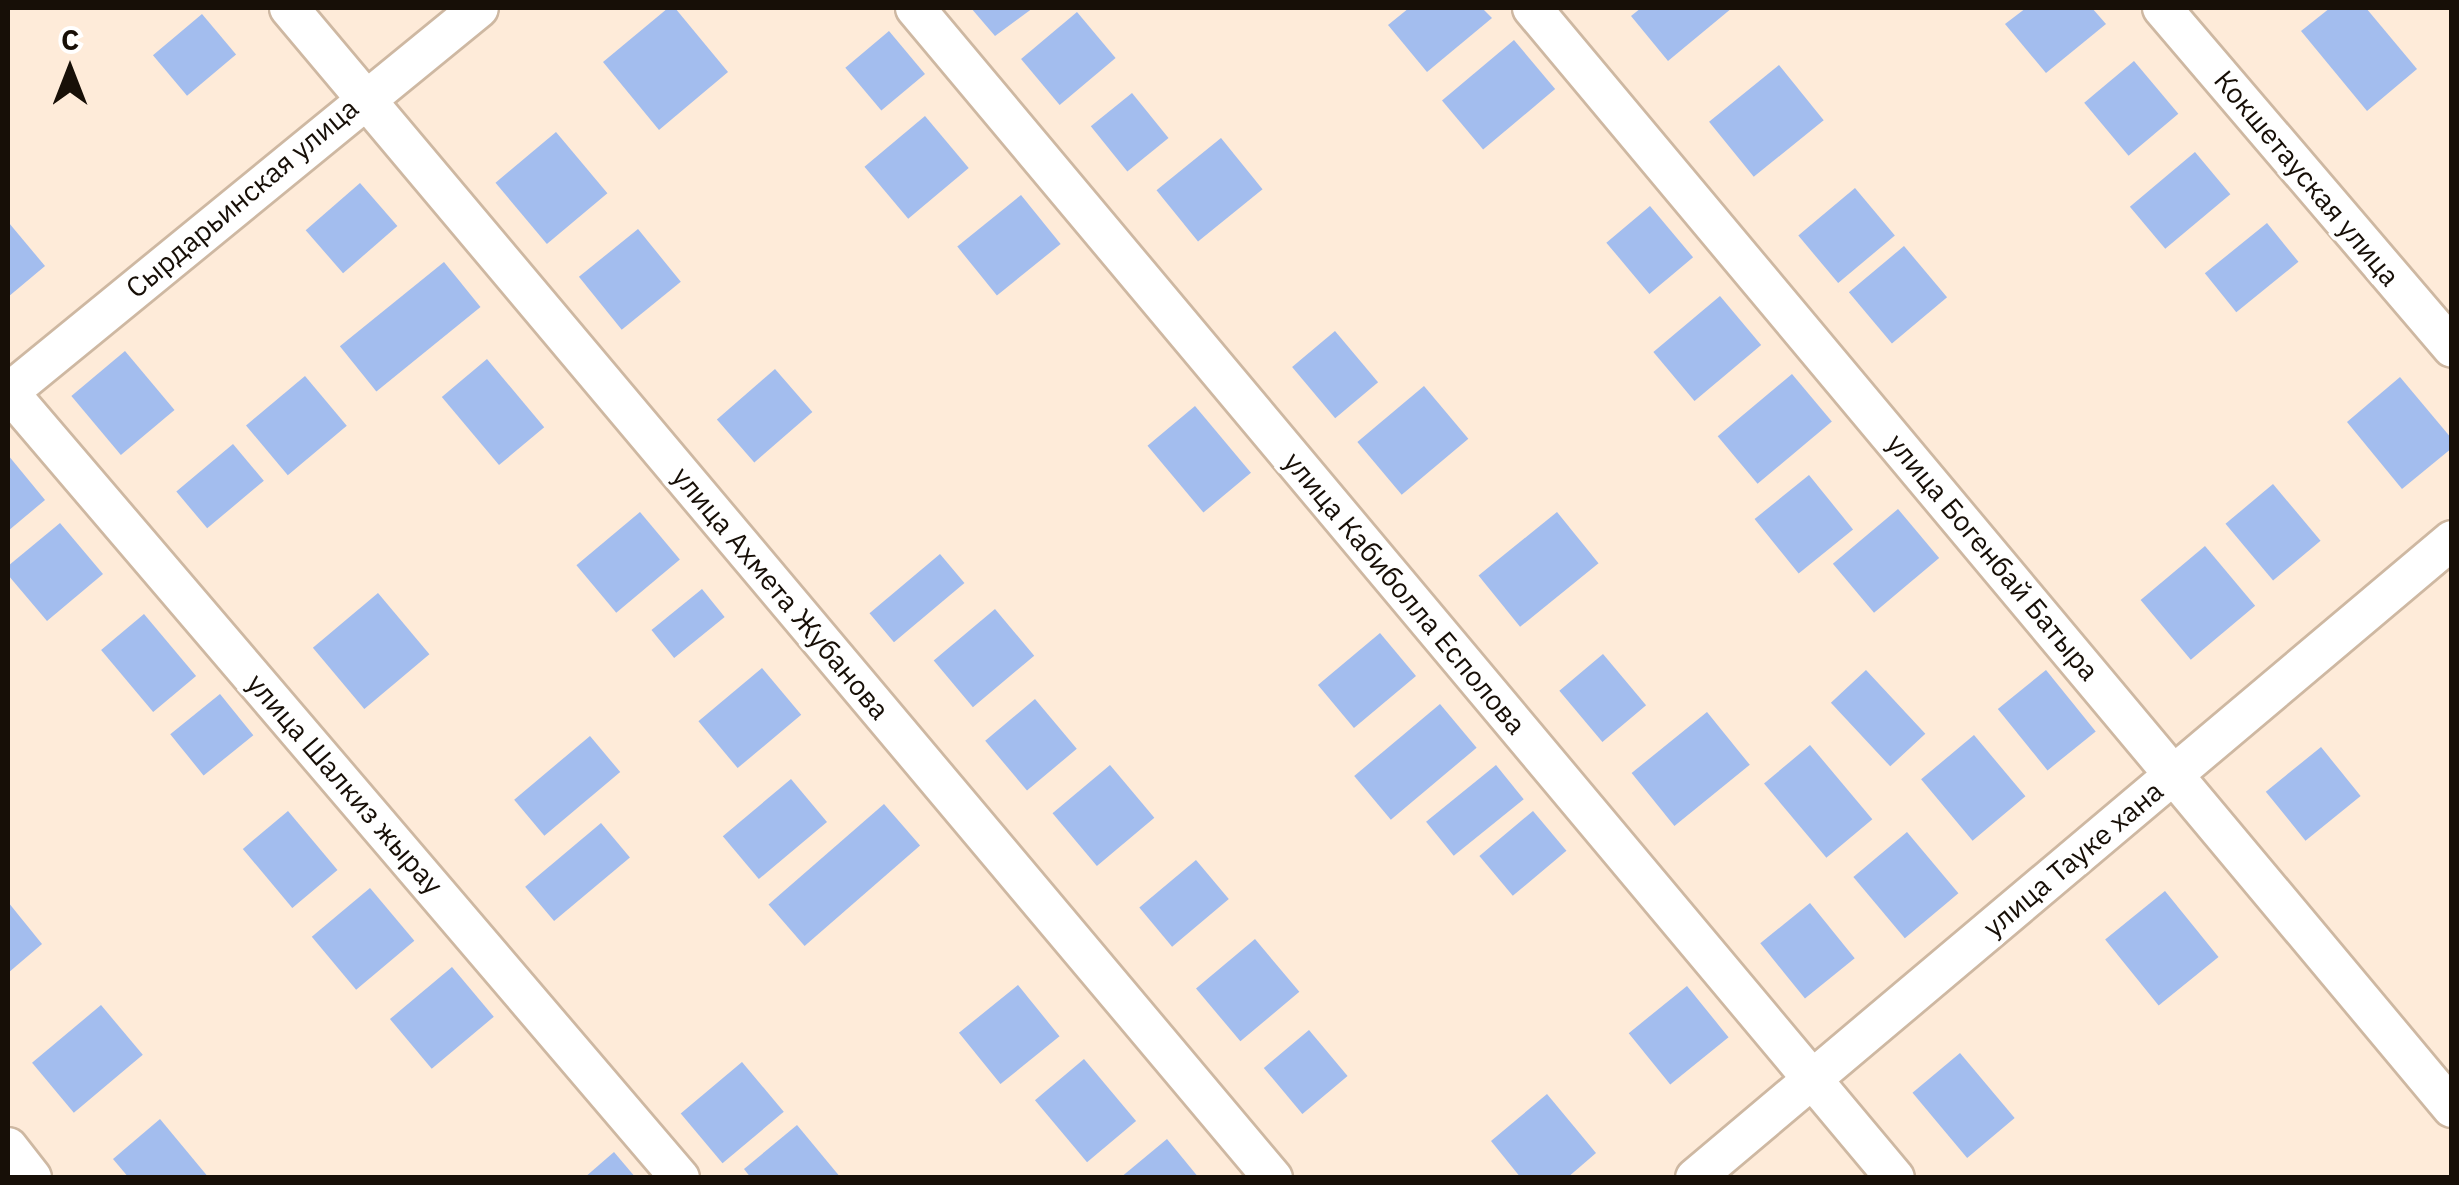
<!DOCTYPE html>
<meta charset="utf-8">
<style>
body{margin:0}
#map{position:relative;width:2459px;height:1185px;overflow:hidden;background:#feebd9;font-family:"IBM Plex Sans",sans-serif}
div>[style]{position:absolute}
.building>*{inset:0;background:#a3bdee;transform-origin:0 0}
.roads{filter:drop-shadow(2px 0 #ceb8a2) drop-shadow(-2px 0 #ceb8a2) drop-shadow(0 2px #ceb8a2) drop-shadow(0 -2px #ceb8a2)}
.minor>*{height:38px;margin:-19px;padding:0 19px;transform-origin:19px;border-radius:19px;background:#fff}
span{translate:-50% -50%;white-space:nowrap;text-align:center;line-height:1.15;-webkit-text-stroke:8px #fff;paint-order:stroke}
.street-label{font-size:28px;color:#170f07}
.frame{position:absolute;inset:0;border:10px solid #170f07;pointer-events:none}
.north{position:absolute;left:20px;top:20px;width:100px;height:100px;-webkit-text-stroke:8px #fff;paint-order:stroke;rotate:0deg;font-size:28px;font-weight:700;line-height:40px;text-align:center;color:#170f07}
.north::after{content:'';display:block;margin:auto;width:35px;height:45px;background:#170f07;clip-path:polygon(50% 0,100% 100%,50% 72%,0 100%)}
</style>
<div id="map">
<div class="building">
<i style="clip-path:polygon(668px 8px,675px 8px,728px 72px,659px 130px,603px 62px)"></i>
<i style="clip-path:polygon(971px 8px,1033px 8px,995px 36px)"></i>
<i style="clip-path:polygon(1409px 8px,1482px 8px,1492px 18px,1427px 72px,1388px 25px)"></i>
<i style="clip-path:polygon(1641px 8px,1732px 8px,1668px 61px,1631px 16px)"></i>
<i style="clip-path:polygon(2026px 8px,2092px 8px,2106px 24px,2046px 73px,2005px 24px)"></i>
<i style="clip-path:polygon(2330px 8px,2366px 8px,2417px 69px,2367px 111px,2301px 31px)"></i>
<i style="left:1077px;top:12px;width:60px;height:73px;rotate:50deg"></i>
<i style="left:202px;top:14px;width:53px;height:64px;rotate:50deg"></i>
<i style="left:889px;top:31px;width:56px;height:57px;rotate:50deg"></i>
<i style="left:1514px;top:40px;width:64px;height:94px;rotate:50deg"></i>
<i style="left:2134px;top:61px;width:69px;height:65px;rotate:50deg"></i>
<i style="left:1779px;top:65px;width:71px;height:90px;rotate:51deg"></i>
<i style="left:1132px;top:93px;width:58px;height:53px;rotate:51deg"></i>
<i style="left:925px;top:116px;width:68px;height:79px;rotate:50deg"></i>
<i style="left:556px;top:132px;width:80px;height:79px;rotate:50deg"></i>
<i style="left:1221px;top:138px;width:66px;height:83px;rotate:51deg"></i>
<i style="left:2195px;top:152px;width:55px;height:85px;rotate:50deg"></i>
<i style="left:360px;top:183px;width:57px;height:72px;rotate:49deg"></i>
<i style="left:1855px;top:188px;width:62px;height:74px;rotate:50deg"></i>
<i style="left:1021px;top:195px;width:63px;height:82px;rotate:51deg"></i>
<i style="left:1650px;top:206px;width:67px;height:57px;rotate:50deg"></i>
<i style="clip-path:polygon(9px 223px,45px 266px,8px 297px,8px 225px)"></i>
<i style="left:2267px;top:223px;width:50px;height:80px;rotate:51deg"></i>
<i style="left:638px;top:229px;width:68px;height:76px;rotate:51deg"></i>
<i style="left:1904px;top:246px;width:67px;height:72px;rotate:50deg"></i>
<i style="left:444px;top:262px;width:58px;height:134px;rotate:51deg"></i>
<i style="left:1720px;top:296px;width:64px;height:87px;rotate:50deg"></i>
<i style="left:1335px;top:331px;width:67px;height:56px;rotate:50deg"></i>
<i style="left:125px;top:351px;width:77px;height:70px;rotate:50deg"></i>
<i style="left:487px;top:359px;width:89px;height:59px;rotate:50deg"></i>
<i style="left:775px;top:369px;width:57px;height:77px;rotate:49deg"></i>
<i style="left:1792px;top:374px;width:62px;height:97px;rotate:50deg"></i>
<i style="left:305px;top:376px;width:65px;height:77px;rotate:50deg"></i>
<i style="clip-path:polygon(2400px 377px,2452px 439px,2452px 448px,2402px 489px,2347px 422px)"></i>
<i style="left:1424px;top:386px;width:69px;height:87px;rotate:50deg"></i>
<i style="left:1195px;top:406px;width:87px;height:62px;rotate:50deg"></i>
<i style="left:233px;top:444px;width:48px;height:74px;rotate:50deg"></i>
<i style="clip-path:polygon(8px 455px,45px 500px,8px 531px)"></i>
<i style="left:1809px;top:475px;width:70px;height:70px;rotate:51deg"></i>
<i style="left:2273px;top:484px;width:74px;height:62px;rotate:50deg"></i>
<i style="left:1898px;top:509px;width:64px;height:85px;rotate:50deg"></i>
<i style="left:640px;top:512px;width:62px;height:83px;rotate:50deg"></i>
<i style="left:1557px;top:512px;width:66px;height:101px;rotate:51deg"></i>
<i style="clip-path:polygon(60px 523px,103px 574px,47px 621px,8px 575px,8px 566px)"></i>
<i style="left:2205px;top:546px;width:78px;height:84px;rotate:50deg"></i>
<i style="left:940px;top:554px;width:38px;height:92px;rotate:50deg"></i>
<i style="left:702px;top:589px;width:36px;height:65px;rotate:51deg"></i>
<i style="left:378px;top:593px;width:80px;height:85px;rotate:50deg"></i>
<i style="left:995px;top:609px;width:61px;height:80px;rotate:50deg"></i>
<i style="left:144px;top:614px;width:81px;height:56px;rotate:50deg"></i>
<i style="left:1380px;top:633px;width:56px;height:81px;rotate:50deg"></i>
<i style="left:1603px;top:654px;width:67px;height:57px;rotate:50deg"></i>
<i style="left:762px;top:668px;width:61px;height:83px;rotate:50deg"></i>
<i style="left:1866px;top:670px;width:87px;height:48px;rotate:47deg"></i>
<i style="left:2046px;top:670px;width:79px;height:62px;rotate:51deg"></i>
<i style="left:220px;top:694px;width:53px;height:64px;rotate:51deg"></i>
<i style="left:1035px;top:699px;width:65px;height:65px;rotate:50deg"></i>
<i style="left:1440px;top:704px;width:57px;height:112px;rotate:50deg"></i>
<i style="left:1707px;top:712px;width:68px;height:97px;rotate:51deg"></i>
<i style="left:1974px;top:735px;width:80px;height:69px;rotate:50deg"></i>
<i style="left:590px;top:736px;width:47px;height:99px;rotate:50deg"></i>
<i style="left:1810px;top:745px;width:97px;height:60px;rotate:50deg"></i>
<i style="left:2321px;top:747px;width:63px;height:71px;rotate:51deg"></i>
<i style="left:1110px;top:765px;width:69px;height:75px;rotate:50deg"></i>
<i style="left:1496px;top:765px;width:44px;height:90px;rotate:51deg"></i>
<i style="left:791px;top:779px;width:56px;height:89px;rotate:50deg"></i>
<i style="left:884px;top:804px;width:55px;height:153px;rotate:49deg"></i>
<i style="left:288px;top:811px;width:77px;height:59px;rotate:50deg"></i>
<i style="left:1533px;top:811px;width:52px;height:70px;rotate:50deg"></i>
<i style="left:601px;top:823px;width:45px;height:99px;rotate:50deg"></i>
<i style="left:1907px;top:832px;width:80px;height:70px;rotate:50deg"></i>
<i style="left:1196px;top:860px;width:51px;height:74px;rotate:50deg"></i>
<i style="left:370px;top:888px;width:69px;height:76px;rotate:50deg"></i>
<i style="left:2165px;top:891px;width:85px;height:77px;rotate:51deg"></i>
<i style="clip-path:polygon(8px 902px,42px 944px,8px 973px)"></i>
<i style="left:1810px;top:903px;width:71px;height:64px;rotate:51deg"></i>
<i style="left:1255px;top:939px;width:69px;height:77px;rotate:50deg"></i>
<i style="left:452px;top:967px;width:65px;height:81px;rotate:50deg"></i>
<i style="left:1018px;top:985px;width:66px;height:76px;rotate:51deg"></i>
<i style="left:1687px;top:986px;width:66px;height:75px;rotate:51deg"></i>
<i style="left:101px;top:1005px;width:65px;height:90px;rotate:50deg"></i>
<i style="left:1309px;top:1030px;width:60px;height:59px;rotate:50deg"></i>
<i style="left:1960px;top:1053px;width:85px;height:62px;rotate:50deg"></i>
<i style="left:1084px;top:1059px;width:81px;height:64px;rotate:50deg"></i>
<i style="left:742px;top:1062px;width:65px;height:80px;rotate:50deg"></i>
<i style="clip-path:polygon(1547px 1094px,1596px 1153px,1567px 1178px,1521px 1178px,1491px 1141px)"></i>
<i style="clip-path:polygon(160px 1119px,209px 1178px,129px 1178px,113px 1159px)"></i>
<i style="clip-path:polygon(797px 1125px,841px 1178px,751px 1178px,744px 1169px)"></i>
<i style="clip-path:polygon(1167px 1139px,1199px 1178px,1120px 1178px)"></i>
<i style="clip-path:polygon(614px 1152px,636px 1178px,584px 1178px)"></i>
</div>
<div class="roads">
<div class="minor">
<i style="left:289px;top:8px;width:1529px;rotate:49.94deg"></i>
<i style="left:915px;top:8px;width:1526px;rotate:50.05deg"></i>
<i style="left:1532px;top:8px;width:1434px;rotate:50.09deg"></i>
<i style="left:2162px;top:8px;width:447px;rotate:49.5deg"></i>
<i style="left:8px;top:391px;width:1035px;rotate:49.51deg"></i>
<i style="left:8px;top:393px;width:608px;rotate:-39.26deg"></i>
<i style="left:8px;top:1147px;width:39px;rotate:52deg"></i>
<i style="left:1695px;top:1178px;width:990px;rotate:-40.12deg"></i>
</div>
</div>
<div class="street-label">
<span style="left:2307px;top:178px;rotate:50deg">Кокшетауская улица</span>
<span style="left:242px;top:198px;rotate:-40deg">Сырдарьинская улица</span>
<span style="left:1993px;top:557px;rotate:50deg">улица Богенбай Батыра</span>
<span style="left:781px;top:593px;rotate:50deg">улица Ахмета Жубанова</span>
<span style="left:1405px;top:593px;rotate:50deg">улица Кабиболла Есполова</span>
<span style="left:345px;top:784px;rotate:49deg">улица Шалкиз жырау</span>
<span style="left:2073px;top:859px;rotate:-40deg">улица Тауке хана</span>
</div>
<div class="frame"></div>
<div class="north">С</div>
</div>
